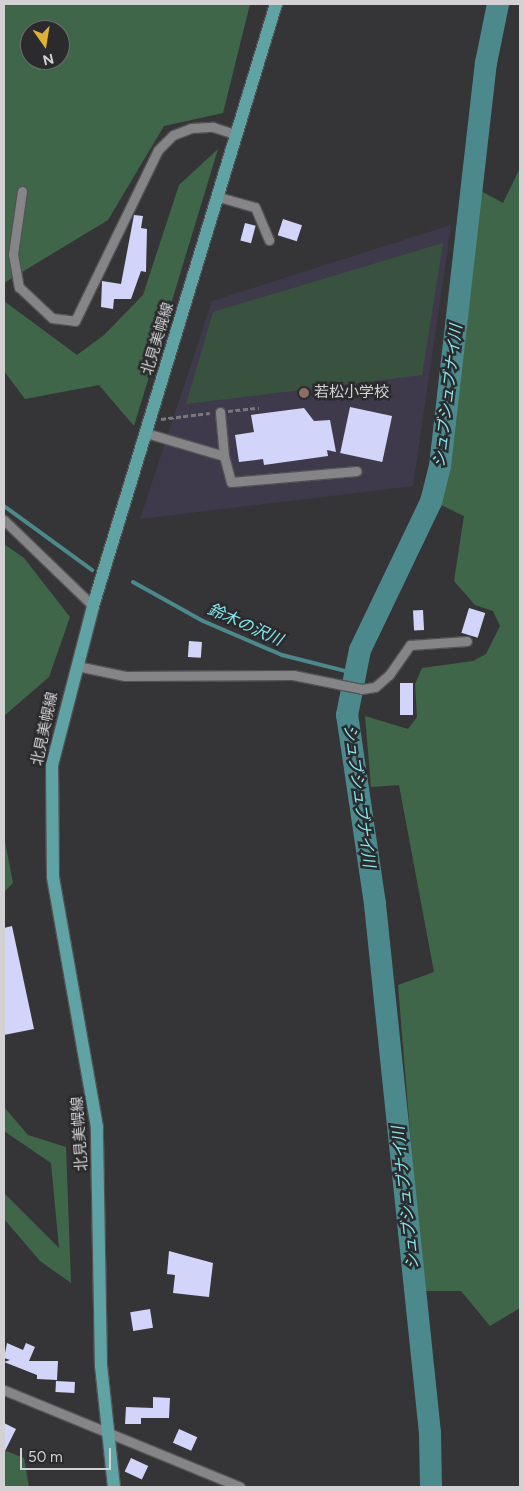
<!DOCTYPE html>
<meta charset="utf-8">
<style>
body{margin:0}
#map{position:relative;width:524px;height:1491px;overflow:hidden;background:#353538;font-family:Figtree,"Noto Sans JP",sans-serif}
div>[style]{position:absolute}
.education>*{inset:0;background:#3f3a4b}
.green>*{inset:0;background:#39523f}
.forest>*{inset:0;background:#406649}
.stream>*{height:4px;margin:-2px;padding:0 2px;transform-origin:2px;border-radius:2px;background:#4c898d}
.river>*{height:22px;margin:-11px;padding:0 11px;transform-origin:11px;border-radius:11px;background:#4c898d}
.building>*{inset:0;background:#d3d4fa;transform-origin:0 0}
.path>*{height:2.5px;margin-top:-1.25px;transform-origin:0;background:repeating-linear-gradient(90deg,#79797c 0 5px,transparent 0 7.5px)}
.roads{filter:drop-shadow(1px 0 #535355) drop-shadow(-1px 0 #535355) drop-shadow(0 1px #535355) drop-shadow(0 -1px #535355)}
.minor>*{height:9px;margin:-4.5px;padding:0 4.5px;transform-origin:4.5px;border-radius:4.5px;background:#858588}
.major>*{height:12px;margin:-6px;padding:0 6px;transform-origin:6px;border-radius:6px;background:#60a3a5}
.dots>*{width:14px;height:14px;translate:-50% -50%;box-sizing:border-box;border:2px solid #2b2b2e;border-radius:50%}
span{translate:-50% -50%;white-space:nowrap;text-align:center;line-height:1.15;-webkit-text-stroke:5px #2b2b2e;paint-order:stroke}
.street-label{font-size:15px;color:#d2d2d4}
.poi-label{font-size:15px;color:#d2d2d4}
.left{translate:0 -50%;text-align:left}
.water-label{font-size:16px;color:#85e8ef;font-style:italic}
.frame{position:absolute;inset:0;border:5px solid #d2d2d4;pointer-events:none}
.north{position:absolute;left:20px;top:20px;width:50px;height:50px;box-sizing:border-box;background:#2b2b2e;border:1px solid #6e6e70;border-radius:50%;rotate:167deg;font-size:14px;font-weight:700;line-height:20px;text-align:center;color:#d2d2d4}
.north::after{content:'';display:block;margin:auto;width:18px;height:22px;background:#ddb133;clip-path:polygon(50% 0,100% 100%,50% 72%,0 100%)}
.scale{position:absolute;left:20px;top:1448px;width:91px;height:22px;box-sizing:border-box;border:2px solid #d2d2d4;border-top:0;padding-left:6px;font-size:15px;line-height:18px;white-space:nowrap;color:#d2d2d4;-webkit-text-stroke:4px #2b2b2e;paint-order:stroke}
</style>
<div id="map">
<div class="education">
<i style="clip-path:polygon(451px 225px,413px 486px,140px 519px,212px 301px)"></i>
</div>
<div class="green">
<i style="clip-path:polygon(443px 243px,422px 375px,186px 404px,213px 312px)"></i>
</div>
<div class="forest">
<i style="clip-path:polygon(evenodd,4px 4px,250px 4px,223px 113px,164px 126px,108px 220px,4px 283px,4px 4px,30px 30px,60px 30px,60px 60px,30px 60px,30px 30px)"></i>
<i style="clip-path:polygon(218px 149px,134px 426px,99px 385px,25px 399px,4px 371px,4px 301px,77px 355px,104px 335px,143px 295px,179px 185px)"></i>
<i style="clip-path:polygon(520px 168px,520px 1308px,490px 1326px,461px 1291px,423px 1291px,398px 985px,434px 972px,399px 785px,371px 787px,365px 716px,408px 729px,417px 717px,415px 684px,422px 668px,473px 661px,486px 654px,500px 626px,493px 611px,475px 605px,454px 581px,464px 516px,441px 505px,431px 472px,466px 183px,503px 203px)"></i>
<i style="clip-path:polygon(4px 544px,24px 558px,70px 617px,49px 677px,4px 716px)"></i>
<i style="clip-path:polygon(4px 837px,13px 883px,4px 892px)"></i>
<i style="clip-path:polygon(4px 1107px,28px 1135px,66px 1147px,71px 1283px,40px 1261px,4px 1219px,4px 1193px,59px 1248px,51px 1163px,4px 1131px)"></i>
<i style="clip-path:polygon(4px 1450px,24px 1458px,29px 1487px,4px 1487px)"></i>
</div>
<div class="stream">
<i style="left:4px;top:506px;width:109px;rotate:36deg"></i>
<i style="left:133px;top:582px;width:80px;rotate:29.1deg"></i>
<i style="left:203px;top:621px;width:86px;rotate:23.3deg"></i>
<i style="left:282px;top:655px;width:73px;rotate:14.2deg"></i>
</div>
<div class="river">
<i style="left:431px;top:1487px;width:54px;rotate:-91.1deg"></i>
<i style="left:430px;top:1433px;width:532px;rotate:-95.94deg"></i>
<i style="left:375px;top:904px;width:191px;rotate:-98.4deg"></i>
<i style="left:347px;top:715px;width:66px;rotate:-78.7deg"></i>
<i style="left:360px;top:650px;width:164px;rotate:-64.4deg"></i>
<i style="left:431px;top:502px;width:37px;rotate:-76deg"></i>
<i style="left:440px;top:466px;width:406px;rotate:-83.5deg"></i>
<i style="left:486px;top:63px;width:60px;rotate:-78.5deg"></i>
</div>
<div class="building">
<i style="clip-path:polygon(134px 215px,143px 216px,141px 228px,147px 229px,146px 272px,141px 271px,131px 299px,114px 299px,113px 309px,101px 307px,102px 281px,121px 284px)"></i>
<i style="left:283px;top:219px;width:20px;height:17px;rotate:18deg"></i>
<i style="left:245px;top:223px;width:11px;height:18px;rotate:15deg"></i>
<i style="left:350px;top:407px;width:43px;height:47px;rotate:12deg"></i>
<i style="clip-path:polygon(304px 408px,314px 421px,330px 420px,336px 452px,327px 450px,328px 456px,264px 465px,263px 459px,239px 462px,235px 435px,254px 432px,251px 415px)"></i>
<i style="left:469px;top:608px;width:17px;height:26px;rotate:17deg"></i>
<i style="left:423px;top:610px;width:20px;height:10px;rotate:87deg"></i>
<i style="left:189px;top:641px;width:13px;height:16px;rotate:4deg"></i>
<i style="left:400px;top:683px;width:13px;height:32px"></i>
<i style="clip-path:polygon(12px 926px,34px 1029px,4px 1035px,4px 928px)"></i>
<i style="clip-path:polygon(169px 1251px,213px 1263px,209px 1297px,173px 1293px,175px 1275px,167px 1274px)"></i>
<i style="left:150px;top:1309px;width:19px;height:20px;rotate:81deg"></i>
<i style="clip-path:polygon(7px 1343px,23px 1350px,26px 1343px,35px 1347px,29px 1361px,58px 1361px,57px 1380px,37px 1379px,37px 1375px,4px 1362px,10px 1360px,4px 1358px)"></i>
<i style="left:56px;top:1381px;width:19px;height:11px;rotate:3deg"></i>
<i style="clip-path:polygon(153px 1397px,170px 1398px,169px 1418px,141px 1418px,141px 1424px,125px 1424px,126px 1407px,153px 1408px)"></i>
<i style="clip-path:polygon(4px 1423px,16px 1429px,4px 1453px)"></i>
<i style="left:179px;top:1429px;width:20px;height:15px;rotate:24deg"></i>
<i style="left:131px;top:1458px;width:19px;height:15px;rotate:25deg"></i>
</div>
<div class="path">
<i style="left:228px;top:411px;width:31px;rotate:-6deg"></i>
<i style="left:161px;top:419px;width:49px;rotate:-7deg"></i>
</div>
<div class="roads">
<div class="minor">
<i style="left:22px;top:191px;width:64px;rotate:98.1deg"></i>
<i style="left:13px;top:254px;width:34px;rotate:80deg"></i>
<i style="left:19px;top:287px;width:45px;rotate:43.2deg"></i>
<i style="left:52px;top:318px;width:23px;rotate:7deg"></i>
<i style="left:75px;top:321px;width:190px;rotate:-64.1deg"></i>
<i style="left:158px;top:150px;width:21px;rotate:-45deg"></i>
<i style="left:173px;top:135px;width:19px;rotate:-21deg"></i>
<i style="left:191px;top:128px;width:22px;rotate:-3deg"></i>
<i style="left:213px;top:127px;width:25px;rotate:18deg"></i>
<i style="left:219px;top:197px;width:37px;rotate:16deg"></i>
<i style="left:255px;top:207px;width:36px;rotate:67deg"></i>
<i style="left:220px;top:412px;width:44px;rotate:84.8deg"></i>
<i style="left:146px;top:433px;width:81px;rotate:16.4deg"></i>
<i style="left:224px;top:456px;width:27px;rotate:75deg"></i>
<i style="left:231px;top:482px;width:126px;rotate:-5deg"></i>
<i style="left:4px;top:520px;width:124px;rotate:44deg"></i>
<i style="left:77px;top:666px;width:49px;rotate:11.8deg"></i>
<i style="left:125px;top:676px;width:168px;rotate:-0.3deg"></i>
<i style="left:293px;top:675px;width:70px;rotate:11.5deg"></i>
<i style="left:362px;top:689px;width:13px;rotate:-9deg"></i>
<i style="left:375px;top:687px;width:18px;rotate:-41deg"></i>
<i style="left:389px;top:675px;width:37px;rotate:-55deg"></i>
<i style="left:410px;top:645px;width:57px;rotate:-4deg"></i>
<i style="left:4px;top:1390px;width:255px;rotate:22.3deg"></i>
</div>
<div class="major">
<i style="left:114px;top:1487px;width:122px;rotate:-96.1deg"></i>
<i style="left:101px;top:1366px;width:239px;rotate:-91deg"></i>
<i style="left:97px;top:1127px;width:254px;rotate:-100deg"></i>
<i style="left:53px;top:877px;width:112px;rotate:-90.5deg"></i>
<i style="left:52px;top:765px;width:164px;rotate:-75.5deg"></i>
<i style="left:93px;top:606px;width:629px;rotate:-73.09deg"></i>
</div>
</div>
<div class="dots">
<i style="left:304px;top:393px;background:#8d6e63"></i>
</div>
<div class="street-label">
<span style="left:158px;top:339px;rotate:-73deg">北見美幌線</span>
<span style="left:45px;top:729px;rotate:-78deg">北見美幌線</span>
<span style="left:80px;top:1134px;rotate:-94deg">北見美幌線</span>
</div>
<div class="poi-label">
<span class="left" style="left:314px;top:393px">若松小学校</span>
</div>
<div class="water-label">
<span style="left:448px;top:396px;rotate:-83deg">シュブシュブナイ川</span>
<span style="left:245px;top:625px;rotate:24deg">鈴木の沢川</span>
<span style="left:359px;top:796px;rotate:82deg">シュブシュブナイ川</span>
<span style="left:406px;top:1198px;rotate:-96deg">シュブシュブナイ川</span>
</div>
<div class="frame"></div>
<div class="north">N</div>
<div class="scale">50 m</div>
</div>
